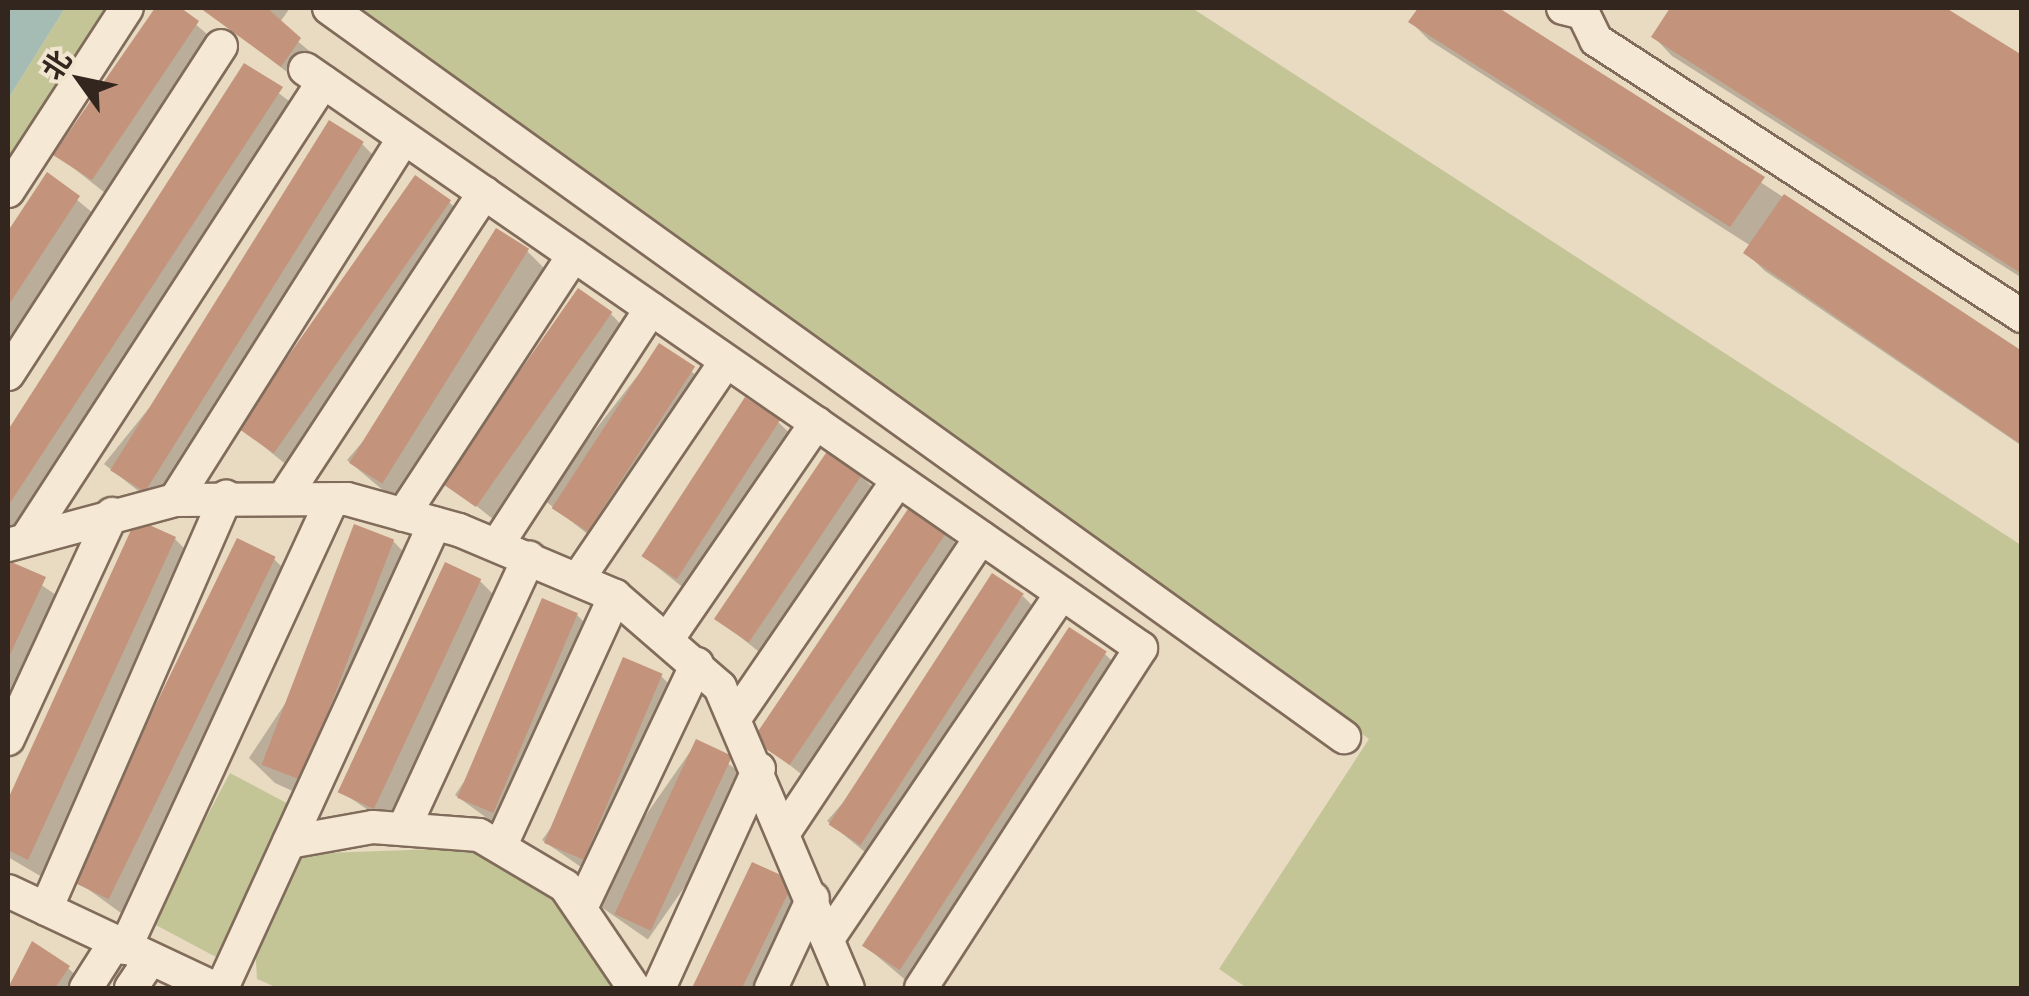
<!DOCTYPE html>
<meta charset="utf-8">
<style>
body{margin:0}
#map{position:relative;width:2029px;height:996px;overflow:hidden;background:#e9dac2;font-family:Literata,"Noto Sans SC",serif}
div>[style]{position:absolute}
.green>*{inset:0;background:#c4c597;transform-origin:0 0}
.water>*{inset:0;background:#a4bcb3}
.shadow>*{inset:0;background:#0003;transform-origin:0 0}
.building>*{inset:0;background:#c3937b;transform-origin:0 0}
.roads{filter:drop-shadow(2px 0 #816c5b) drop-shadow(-2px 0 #816c5b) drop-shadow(0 2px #816c5b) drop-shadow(0 -2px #816c5b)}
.minor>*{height:32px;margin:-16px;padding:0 16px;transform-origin:16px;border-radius:16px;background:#f5e8d4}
span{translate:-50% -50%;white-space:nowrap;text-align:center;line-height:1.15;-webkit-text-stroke:8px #f1e5d0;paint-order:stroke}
.frame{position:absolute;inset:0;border:10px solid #32261e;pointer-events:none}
.north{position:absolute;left:30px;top:30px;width:100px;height:100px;-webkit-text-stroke:8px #f1e5d0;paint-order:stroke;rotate:303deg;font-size:28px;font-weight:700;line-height:40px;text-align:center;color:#32261e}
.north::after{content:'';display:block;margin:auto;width:35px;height:45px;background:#32261e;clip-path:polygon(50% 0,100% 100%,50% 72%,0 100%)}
</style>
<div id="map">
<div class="green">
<i style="clip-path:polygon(65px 8px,113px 8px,8px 171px,8px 99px)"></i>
<i style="clip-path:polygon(349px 8px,1192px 8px,2021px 545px,2021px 988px,1247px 988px,1219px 969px,1369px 739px)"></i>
<i style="left:230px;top:773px;width:74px;height:169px;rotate:28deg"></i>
<i style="clip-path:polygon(464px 848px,509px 859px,573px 916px,616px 988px,278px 988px,257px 979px,255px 944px,298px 854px)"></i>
</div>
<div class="water">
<i style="clip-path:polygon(8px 8px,65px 8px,8px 99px)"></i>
</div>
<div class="shadow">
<i style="clip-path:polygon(158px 8px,177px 8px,224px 49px,119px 204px,57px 155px)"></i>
<i style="clip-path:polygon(204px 8px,290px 8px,278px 25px,313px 54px,296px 79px)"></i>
<i style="clip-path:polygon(1421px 8px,1495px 8px,2022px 354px,2022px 446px,1765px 271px,1746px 253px,1751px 246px,1429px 40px,1411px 22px)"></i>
<i style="clip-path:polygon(1673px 8px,1942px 8px,2022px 58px,2022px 278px,1672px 56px,1654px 37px)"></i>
<i style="clip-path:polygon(245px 67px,307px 115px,8px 545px,8px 434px)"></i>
<i style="clip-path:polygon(362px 144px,388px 170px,164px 511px,104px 464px)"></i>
<i style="clip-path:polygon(48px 176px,105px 223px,8px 371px,8px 236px)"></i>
<i style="clip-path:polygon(449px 202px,475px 227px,305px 480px,246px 432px)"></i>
<i style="clip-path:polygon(527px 251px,553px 277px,403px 507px,347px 460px)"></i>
<i style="clip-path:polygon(611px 314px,636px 340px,508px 531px,450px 485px)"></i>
<i style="left:660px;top:347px;width:76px;height:192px;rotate:38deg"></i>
<i style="clip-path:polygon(778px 422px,804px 447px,700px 601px,642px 555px)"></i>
<i style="clip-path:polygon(861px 476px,887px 501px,778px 667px,719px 620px)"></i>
<i style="clip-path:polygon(137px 523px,175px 539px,201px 565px,54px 884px,8px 857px,8px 805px)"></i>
<i style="clip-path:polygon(945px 533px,971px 559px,819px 788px,759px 741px)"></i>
<i style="clip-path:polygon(393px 541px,418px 567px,312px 800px,275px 783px,249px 758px)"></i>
<i style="clip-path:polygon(274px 559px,300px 585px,143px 929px,81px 884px)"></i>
<i style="clip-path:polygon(10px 564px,71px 605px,8px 739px,8px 570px)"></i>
<i style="clip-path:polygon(480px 581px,506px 607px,402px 833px,343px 793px)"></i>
<i style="clip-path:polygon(1023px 596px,1048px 622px,882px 866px,827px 821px)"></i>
<i style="clip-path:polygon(577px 615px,603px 641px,513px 837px,455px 795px)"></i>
<i style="clip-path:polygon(1105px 654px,1131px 680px,915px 988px,864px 945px)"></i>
<i style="clip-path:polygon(661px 676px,687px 702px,604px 883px,542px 840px)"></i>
<i style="left:697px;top:742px;width:73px;height:190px;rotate:35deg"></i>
<i style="clip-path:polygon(754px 865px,818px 909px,780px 988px,695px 988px)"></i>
<i style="clip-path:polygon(32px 945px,68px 968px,89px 988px,8px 988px)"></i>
</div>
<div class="building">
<i style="clip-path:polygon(155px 8px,181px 8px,199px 21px,92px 180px,53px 155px)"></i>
<i style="clip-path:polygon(200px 8px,267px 8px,301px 38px,281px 67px)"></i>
<i style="clip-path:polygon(1418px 8px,1499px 8px,1765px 177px,1730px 227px,1408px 22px)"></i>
<i style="clip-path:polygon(1670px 8px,1946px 8px,2022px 55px,2022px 274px,1651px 37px)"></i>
<i style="clip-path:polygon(244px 63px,283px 87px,8px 506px,8px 430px)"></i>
<i style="left:329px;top:120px;width:41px;height:413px;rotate:32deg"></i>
<i style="clip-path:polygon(47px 172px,80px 196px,8px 306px,8px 231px)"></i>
<i style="left:415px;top:175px;width:44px;height:309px;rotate:35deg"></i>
<i style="clip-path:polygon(1784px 194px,2022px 351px,2022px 445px,1743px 253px)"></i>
<i style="left:496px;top:228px;width:39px;height:277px;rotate:32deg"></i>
<i style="left:578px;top:288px;width:42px;height:238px;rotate:35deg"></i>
<i style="left:659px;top:343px;width:43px;height:197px;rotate:33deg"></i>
<i style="left:745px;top:397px;width:42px;height:190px;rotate:33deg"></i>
<i style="left:828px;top:450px;width:42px;height:204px;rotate:34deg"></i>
<i style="left:910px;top:506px;width:45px;height:282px;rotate:34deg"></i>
<i style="clip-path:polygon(136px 519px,176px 537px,28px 860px,8px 850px,8px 799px)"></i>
<i style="left:354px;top:524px;width:43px;height:258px;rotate:21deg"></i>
<i style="left:237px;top:538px;width:43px;height:381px;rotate:26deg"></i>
<i style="clip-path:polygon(9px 561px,46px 577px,8px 659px,8px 564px)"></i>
<i style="left:445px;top:562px;width:40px;height:254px;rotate:25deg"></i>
<i style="left:992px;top:573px;width:38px;height:300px;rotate:33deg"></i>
<i style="left:542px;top:598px;width:39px;height:217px;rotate:23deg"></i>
<i style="left:1069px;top:627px;width:45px;height:380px;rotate:33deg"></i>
<i style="left:623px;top:657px;width:43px;height:202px;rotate:23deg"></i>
<i style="left:696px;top:739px;width:40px;height:193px;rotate:25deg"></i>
<i style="clip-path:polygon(752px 862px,794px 881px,742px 988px,692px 988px)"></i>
<i style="clip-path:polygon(32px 941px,70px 966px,55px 988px,8px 988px)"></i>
</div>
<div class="roads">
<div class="minor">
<i style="left:329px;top:8px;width:1250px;rotate:35.69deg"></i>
<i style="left:1563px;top:8px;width:21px;rotate:14deg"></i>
<i style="left:1583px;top:13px;width:30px;rotate:64deg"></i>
<i style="left:1596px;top:40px;width:508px;rotate:32.94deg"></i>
<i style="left:305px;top:69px;width:1017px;rotate:34.71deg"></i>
<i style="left:1141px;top:648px;width:405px;rotate:122.9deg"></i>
<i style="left:8px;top:191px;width:218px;rotate:-57deg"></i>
<i style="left:8px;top:374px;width:391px;rotate:-57deg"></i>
<i style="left:285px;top:496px;width:363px;rotate:-56.7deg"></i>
<i style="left:175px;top:500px;width:428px;rotate:-57.7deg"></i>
<i style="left:403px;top:515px;width:311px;rotate:-56.7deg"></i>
<i style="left:27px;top:538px;width:544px;rotate:-57.01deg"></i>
<i style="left:8px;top:545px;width:173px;rotate:-15.1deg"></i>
<i style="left:175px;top:500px;width:172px;rotate:-0.3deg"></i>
<i style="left:347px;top:499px;width:116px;rotate:15.5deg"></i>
<i style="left:459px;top:530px;width:169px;rotate:22.9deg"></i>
<i style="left:615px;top:596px;width:139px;rotate:40.9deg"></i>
<i style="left:720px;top:687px;width:327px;rotate:67deg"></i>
<i style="left:497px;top:545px;width:282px;rotate:-56.9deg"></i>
<i style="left:578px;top:579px;width:263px;rotate:-55.8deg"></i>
<i style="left:669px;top:637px;width:260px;rotate:-55.5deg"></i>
<i style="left:735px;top:718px;width:288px;rotate:-55.6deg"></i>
<i style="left:8px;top:739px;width:248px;rotate:-65.2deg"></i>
<i style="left:404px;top:828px;width:298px;rotate:-65.2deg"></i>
<i style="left:785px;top:831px;width:353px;rotate:-56.3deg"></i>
<i style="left:289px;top:842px;width:85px;rotate:-10.1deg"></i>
<i style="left:373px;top:827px;width:106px;rotate:4.3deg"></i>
<i style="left:479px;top:835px;width:100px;rotate:30.7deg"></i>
<i style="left:565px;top:886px;width:123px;rotate:55.9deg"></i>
<i style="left:501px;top:845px;width:274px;rotate:-65.4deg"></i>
<i style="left:8px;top:891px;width:228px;rotate:25.2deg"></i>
<i style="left:582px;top:906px;width:268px;rotate:-64.6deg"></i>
<i style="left:46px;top:909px;width:450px;rotate:-66.4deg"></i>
<i style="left:829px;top:937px;width:415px;rotate:-55.9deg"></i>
<i style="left:125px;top:948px;width:494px;rotate:-65.2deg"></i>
<i style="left:86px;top:988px;width:52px;rotate:-57.5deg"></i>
<i style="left:131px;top:988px;width:34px;rotate:-56deg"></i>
<i style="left:222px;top:988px;width:511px;rotate:-65.39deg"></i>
<i style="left:659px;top:988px;width:241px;rotate:-65.5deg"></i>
<i style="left:771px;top:988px;width:99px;rotate:-65deg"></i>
</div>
</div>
<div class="frame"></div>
<div class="north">北</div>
</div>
